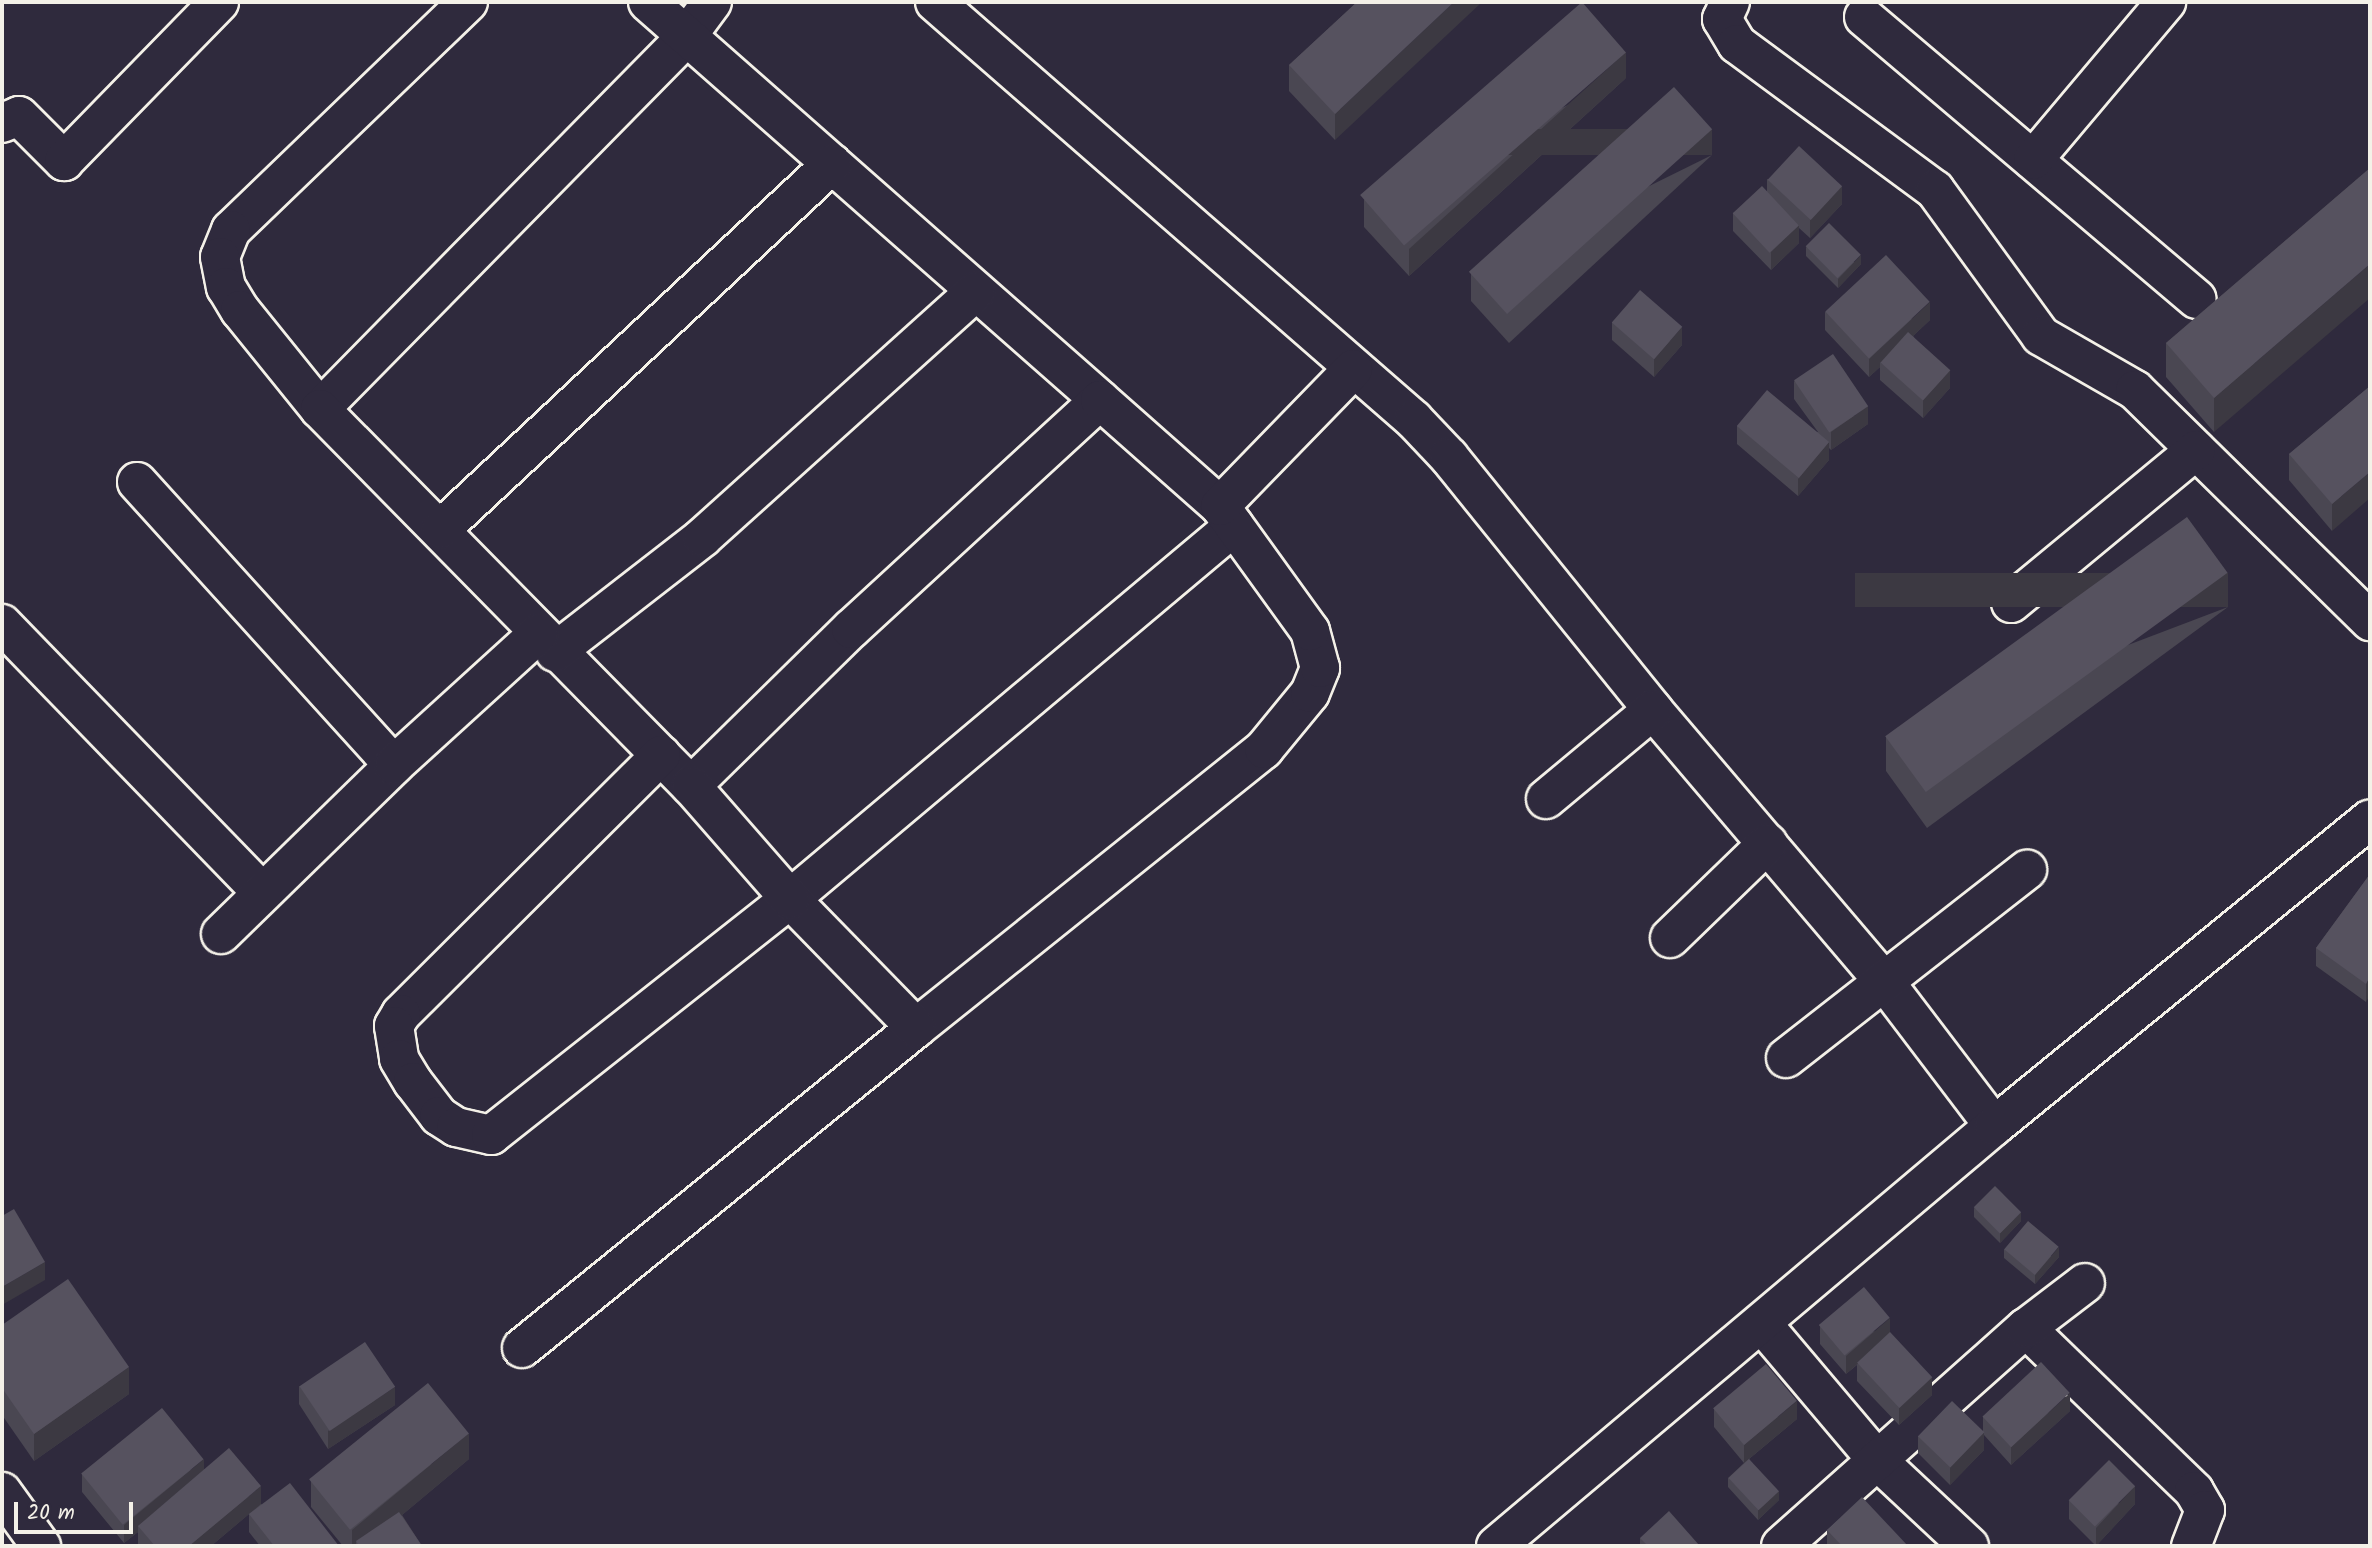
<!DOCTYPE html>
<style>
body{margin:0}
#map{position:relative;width:2372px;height:1548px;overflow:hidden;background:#2f2a3d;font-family:Kalam,sans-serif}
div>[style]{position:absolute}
.roads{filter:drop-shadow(2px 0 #f4f1e8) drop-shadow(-2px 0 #f4f1e8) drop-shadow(0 2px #f4f1e8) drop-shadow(0 -2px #f4f1e8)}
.street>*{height:38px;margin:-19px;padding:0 19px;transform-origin:19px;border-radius:19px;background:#2f2a3d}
.wall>*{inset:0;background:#4a4752}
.shaded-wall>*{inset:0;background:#3c3942;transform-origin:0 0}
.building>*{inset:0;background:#56525f;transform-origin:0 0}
span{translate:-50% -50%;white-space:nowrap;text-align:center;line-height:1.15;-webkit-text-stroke:7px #2f2a3d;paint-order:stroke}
.frame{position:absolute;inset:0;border:4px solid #f4f1e8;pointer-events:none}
.scale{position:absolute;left:14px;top:1502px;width:119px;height:32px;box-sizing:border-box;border:4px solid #f4f1e8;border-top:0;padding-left:9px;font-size:21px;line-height:24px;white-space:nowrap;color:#f4f1e8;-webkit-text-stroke:5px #2f2a3d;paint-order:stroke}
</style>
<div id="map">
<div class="roads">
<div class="street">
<i style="left:468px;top:2px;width:329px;rotate:136.1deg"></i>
<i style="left:231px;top:230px;width:29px;rotate:112deg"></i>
<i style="left:220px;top:257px;width:31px;rotate:79deg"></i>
<i style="left:226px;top:287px;width:27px;rotate:59deg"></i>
<i style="left:240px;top:310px;width:127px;rotate:51.1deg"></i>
<i style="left:320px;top:409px;width:523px;rotate:-45.46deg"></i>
<i style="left:687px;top:36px;width:42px;rotate:-53.7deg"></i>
<i style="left:648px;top:2px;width:602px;rotate:41.36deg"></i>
<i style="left:935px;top:2px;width:636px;rotate:41.11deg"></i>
<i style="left:1414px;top:420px;width:51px;rotate:46.6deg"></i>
<i style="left:1449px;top:457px;width:325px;rotate:51.1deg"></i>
<i style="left:1653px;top:710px;width:356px;rotate:49.6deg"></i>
<i style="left:1884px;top:981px;width:182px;rotate:52.8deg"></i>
<i style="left:1730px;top:2px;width:19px;rotate:115deg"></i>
<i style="left:1722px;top:19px;width:29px;rotate:59deg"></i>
<i style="left:1737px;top:44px;width:246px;rotate:36.4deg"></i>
<i style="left:1935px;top:190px;width:180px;rotate:54deg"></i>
<i style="left:2041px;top:336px;width:108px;rotate:29.9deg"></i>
<i style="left:2135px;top:390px;width:330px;rotate:44.5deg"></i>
<i style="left:1864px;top:17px;width:436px;rotate:40.3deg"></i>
<i style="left:2px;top:123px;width:18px;rotate:-22deg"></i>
<i style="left:19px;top:116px;width:64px;rotate:45deg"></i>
<i style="left:64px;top:161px;width:222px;rotate:-45.7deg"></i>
<i style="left:2033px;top:160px;width:207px;rotate:-49.9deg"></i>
<i style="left:320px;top:409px;width:529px;rotate:45.46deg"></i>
<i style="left:691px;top:786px;width:224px;rotate:-44.5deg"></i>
<i style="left:851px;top:629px;width:338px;rotate:-42.6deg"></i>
<i style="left:1100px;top:400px;width:160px;rotate:41.5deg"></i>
<i style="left:137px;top:482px;width:382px;rotate:47.8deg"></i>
<i style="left:441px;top:529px;width:535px;rotate:-43.03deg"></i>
<i style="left:2011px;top:603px;width:240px;rotate:-39.6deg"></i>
<i style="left:2px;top:624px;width:373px;rotate:45.9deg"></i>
<i style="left:555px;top:652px;width:187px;rotate:-37.8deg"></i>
<i style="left:703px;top:537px;width:367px;rotate:-42deg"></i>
<i style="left:661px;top:755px;width:367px;rotate:135.1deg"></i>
<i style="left:401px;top:1014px;width:14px;rotate:120deg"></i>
<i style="left:394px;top:1026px;width:33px;rotate:81deg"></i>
<i style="left:399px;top:1059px;width:27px;rotate:59deg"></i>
<i style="left:413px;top:1082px;width:43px;rotate:52.6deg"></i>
<i style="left:439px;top:1116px;width:20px;rotate:33deg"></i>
<i style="left:456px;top:1127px;width:36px;rotate:13deg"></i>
<i style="left:491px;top:1135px;width:381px;rotate:-38.3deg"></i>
<i style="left:790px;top:899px;width:580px;rotate:-40.03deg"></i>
<i style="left:1546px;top:799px;width:139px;rotate:-39.8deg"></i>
<i style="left:221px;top:934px;width:242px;rotate:-44.3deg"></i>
<i style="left:394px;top:765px;width:196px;rotate:-42.3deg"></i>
<i style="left:1670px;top:938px;width:136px;rotate:-44.1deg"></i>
<i style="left:916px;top:1028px;width:446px;rotate:-38.7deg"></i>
<i style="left:1264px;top:749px;width:72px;rotate:-50.6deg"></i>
<i style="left:1310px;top:693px;width:27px;rotate:-68deg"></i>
<i style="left:1320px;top:668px;width:38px;rotate:-105deg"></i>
<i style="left:1310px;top:631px;width:154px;rotate:-125.8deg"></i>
<i style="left:1220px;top:506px;width:191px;rotate:-45.8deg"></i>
<i style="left:1786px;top:1058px;width:306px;rotate:-38deg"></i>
<i style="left:1763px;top:1325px;width:177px;rotate:49.8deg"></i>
<i style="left:1877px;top:1460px;width:126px;rotate:43.1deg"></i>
<i style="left:2026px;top:1328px;width:234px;rotate:44.1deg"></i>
<i style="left:2194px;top:1491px;width:22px;rotate:60deg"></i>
<i style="left:2205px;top:1510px;width:39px;rotate:111deg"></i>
<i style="left:522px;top:1348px;width:508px;rotate:-39.08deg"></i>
<i style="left:916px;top:1028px;width:180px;rotate:-134.3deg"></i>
<i style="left:790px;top:899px;width:150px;rotate:-131.2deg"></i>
<i style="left:2px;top:1492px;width:67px;rotate:54.2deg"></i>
<i style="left:1496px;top:1546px;width:651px;rotate:-40.14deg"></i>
<i style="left:1994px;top:1126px;width:485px;rotate:-39.2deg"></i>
<i style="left:1781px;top:1546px;width:328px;rotate:-41.7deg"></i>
<i style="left:2026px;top:1328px;width:74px;rotate:-37.3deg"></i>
</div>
</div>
<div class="wall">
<i style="clip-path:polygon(1357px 2px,1335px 140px,1289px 91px,1289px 65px)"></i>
<i style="clip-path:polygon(1626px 78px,1409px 276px,1364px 227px,1364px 200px)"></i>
<i style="clip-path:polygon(1712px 155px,1509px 343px,1471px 301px,1471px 274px)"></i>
<i style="clip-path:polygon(2370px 168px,2214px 432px,2166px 377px,2166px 343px)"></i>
<i style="clip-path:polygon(1767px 179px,1842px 204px,1810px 238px,1799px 228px,1799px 243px,1771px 270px,1733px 231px,1733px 213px,1767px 191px)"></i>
<i style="clip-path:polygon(1806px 247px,1861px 264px,1838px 288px,1806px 256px)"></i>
<i style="clip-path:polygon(1825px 312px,1930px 320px,1913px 336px,1950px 388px,1923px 418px,1880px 380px,1880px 367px,1869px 377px,1825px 330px)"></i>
<i style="clip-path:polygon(1612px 322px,1682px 345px,1654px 377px,1612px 340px)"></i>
<i style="clip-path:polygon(1794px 381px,1868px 424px,1831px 450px,1829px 448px,1829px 460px,1798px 496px,1737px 444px,1737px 426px,1818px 432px,1794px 399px)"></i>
<i style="clip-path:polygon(2370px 386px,2332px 531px,2289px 480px,2289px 454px)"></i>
<i style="clip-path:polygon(2228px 607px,1927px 828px,1886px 771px,1886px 737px)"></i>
<i style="clip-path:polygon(2370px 874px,2366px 1002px,2316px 966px,2316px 948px)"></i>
<i style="clip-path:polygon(1974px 1208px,2021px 1221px,2000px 1243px,1974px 1217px)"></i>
<i style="clip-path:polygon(2004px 1249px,2059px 1257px,2035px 1284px,2004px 1258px)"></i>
<i style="clip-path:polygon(2px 1325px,129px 1394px,34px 1461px,2px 1415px)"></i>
<i style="clip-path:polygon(1820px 1326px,1890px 1333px,1932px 1395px,1899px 1425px,1857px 1381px,1857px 1365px,1846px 1374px,1820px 1344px)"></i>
<i style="clip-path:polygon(299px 1386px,395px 1405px,328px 1449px,299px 1404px)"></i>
<i style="clip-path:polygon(1714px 1409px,1797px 1419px,1749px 1459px,1779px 1500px,1758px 1520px,1728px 1487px,1728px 1478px,1744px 1463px,1714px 1427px)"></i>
<i style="clip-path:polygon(2070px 1411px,2011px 1465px,1984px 1435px,1984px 1450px,1950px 1485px,1918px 1453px,1918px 1436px,1983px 1432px,1983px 1417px)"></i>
<i style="clip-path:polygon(469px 1459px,402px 1515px,422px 1546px,343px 1546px,311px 1507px,311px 1481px)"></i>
<i style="clip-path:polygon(204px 1469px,261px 1504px,339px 1546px,260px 1546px,249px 1532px,249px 1514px,211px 1546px,140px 1546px,138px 1544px,138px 1532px,124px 1543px,82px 1492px,82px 1474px)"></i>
<i style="clip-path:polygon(2069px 1501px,2135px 1504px,2096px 1546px,2069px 1519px)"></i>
<i style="clip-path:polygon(1827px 1530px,1908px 1546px,1827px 1546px)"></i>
<i style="clip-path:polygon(1640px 1538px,1699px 1546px,1640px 1546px)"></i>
</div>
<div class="shaded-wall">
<i style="clip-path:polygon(1454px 2px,1482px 2px,1335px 140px,1335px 114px)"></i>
<i style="clip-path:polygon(1626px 52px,1626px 78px,1409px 276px,1409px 249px)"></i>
<i style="left:1712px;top:129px;width:26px;height:277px;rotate:90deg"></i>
<i style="clip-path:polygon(1842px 186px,1842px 204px,1810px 238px,1810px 220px)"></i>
<i style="clip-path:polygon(1799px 225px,1799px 243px,1771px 270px,1771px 252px)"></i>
<i style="clip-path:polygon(1861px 255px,1861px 264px,1838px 288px,1838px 279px)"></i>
<i style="clip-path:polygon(2370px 264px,2370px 298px,2214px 432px,2214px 398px)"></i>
<i style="clip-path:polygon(1930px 302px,1930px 320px,1883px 364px,1880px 362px,1880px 367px,1869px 377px,1869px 359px)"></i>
<i style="clip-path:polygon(1682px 327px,1682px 345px,1654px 377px,1654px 359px)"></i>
<i style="clip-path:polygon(1950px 370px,1950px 388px,1923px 418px,1923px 400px)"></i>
<i style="clip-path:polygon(1868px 406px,1868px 424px,1831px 450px,1831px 432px)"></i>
<i style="clip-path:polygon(1829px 442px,1829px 460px,1798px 496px,1798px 479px)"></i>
<i style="clip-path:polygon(2370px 472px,2370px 498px,2332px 531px,2332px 504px)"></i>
<i style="left:2228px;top:573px;width:34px;height:373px;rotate:90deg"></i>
<i style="clip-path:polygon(2370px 977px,2370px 995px,2366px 1002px,2366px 984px)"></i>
<i style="clip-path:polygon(2021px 1212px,2021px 1221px,2000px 1243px,2000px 1233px)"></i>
<i style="clip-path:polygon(2059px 1247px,2059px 1257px,2035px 1284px,2035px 1275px)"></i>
<i style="clip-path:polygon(45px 1262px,45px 1280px,2px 1305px,2px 1287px)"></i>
<i style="clip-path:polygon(1890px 1318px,1890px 1336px,1846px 1374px,1846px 1356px)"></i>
<i style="clip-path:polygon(129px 1367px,129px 1394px,34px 1461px,34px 1434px)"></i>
<i style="clip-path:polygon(1932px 1377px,1932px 1395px,1899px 1425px,1899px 1407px)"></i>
<i style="clip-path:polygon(395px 1387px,395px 1405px,328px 1449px,328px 1431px)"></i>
<i style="clip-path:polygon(2070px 1393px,2070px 1411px,2011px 1465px,2011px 1447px)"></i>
<i style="clip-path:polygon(1797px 1401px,1797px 1419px,1744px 1463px,1744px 1445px)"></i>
<i style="clip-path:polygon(1984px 1432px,1984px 1450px,1950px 1485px,1950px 1467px)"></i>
<i style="clip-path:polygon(469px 1433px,469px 1459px,365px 1546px,356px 1541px,356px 1546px,352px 1546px,352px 1530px)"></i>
<i style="clip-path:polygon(204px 1459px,204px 1477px,138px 1526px,138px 1532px,124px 1543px,124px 1525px)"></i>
<i style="clip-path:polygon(261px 1486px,261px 1504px,211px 1546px,189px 1546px)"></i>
<i style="clip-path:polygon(2135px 1486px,2135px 1504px,2096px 1546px,2096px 1528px)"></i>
<i style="clip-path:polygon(1779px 1491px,1779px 1500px,1758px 1520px,1758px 1510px)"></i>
</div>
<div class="building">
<i style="clip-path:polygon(1357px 2px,1454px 2px,1335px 114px,1289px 65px)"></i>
<i style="left:1582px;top:2px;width:67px;height:294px;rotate:49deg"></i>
<i style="left:1674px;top:87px;width:57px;height:276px;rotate:48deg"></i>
<i style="left:1799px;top:146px;width:59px;height:46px;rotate:43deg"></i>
<i style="clip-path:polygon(2370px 168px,2370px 264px,2214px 398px,2166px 343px)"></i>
<i style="left:1762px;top:186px;width:54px;height:40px;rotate:47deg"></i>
<i style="left:1829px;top:223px;width:45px;height:33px;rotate:45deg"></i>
<i style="left:1886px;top:255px;width:64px;height:83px;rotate:47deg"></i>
<i style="left:1640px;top:290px;width:56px;height:43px;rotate:41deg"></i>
<i style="left:1908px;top:332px;width:57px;height:41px;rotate:42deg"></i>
<i style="left:1833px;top:354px;width:63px;height:47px;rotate:56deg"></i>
<i style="clip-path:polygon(2370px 386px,2370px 472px,2332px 504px,2289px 454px)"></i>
<i style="left:1767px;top:390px;width:81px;height:47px;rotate:40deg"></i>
<i style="left:2187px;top:517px;width:69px;height:373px;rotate:54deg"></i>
<i style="clip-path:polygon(2370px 874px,2370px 977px,2366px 984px,2316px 948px)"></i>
<i style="left:1995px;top:1186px;width:37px;height:30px;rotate:45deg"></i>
<i style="clip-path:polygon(14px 1209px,45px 1262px,2px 1287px,2px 1216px)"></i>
<i style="left:2028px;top:1221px;width:40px;height:37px;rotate:40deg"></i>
<i style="clip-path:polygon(68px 1279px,129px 1367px,34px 1434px,2px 1388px,2px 1325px)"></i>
<i style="left:1864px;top:1287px;width:40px;height:59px;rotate:50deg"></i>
<i style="left:1890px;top:1332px;width:62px;height:45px;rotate:47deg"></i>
<i style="left:365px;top:1342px;width:54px;height:79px;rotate:56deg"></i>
<i style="left:2041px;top:1362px;width:42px;height:80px;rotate:47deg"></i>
<i style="left:1766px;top:1364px;width:48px;height:69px;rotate:50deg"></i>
<i style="left:428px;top:1383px;width:65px;height:153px;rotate:51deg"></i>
<i style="left:1952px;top:1401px;width:45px;height:49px;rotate:44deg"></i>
<i style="left:162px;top:1408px;width:66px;height:104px;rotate:51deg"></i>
<i style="clip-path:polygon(229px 1448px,261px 1486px,189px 1546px,155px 1546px,138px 1526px)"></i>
<i style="left:1749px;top:1459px;width:44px;height:28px;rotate:47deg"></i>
<i style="left:2109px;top:1460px;width:37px;height:57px;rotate:45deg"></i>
<i style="clip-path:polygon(290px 1483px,339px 1546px,274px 1546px,249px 1514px)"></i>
<i style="clip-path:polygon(1862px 1497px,1908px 1546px,1842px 1546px,1827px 1530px)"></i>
<i style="clip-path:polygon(1669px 1511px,1699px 1545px,1698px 1546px,1648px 1546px,1640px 1538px)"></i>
<i style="clip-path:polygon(399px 1512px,422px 1546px,359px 1546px,356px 1541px)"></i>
</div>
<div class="frame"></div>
<div class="scale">20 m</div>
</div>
